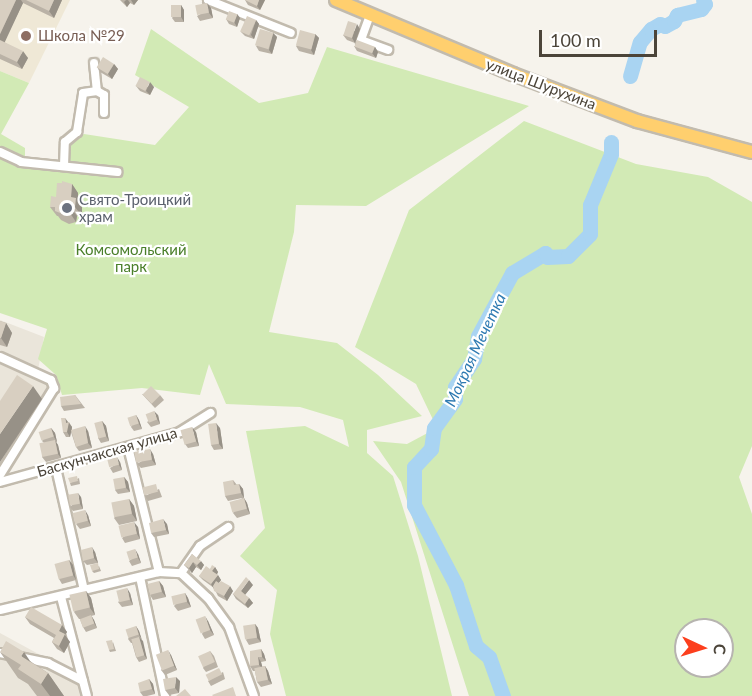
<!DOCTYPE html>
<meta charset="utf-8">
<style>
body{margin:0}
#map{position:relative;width:752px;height:696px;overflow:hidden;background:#f6f3ec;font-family:Lato,sans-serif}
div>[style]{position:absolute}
.residential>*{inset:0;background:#eae5da}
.education>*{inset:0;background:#efe8d6}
.green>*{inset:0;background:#d2eab5}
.river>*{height:15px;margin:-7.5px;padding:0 7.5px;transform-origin:7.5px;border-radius:7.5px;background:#a9d4f2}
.roads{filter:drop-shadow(2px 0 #c2bbae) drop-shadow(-2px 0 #c2bbae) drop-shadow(0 2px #c2bbae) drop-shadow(0 -2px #c2bbae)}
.minor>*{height:8px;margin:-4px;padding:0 4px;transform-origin:4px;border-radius:4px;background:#fff}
.highway>*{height:12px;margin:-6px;padding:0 6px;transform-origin:6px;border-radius:6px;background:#ffcf6e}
.wall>*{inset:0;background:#bab2a6}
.shaded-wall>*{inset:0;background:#979187}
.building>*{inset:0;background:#d8cfc1;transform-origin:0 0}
.dots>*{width:16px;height:16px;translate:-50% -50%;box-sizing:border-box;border:3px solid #fff;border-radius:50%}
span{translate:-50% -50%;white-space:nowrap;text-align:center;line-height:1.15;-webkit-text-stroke:4.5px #fff;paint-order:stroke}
.education-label{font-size:15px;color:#785e54}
.left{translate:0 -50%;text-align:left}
.street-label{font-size:15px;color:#4b4439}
.worship-label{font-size:15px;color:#5b616d}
.park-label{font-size:15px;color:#4a7f2a}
.water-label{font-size:16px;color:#2e7ab2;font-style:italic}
.north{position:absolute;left:674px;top:618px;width:60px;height:60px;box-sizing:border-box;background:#fff;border:2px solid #b7b4b0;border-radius:50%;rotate:94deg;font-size:16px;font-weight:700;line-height:24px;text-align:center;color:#4b4439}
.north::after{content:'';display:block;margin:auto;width:21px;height:27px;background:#fc3f1d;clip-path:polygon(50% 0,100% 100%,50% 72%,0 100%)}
.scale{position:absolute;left:539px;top:30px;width:118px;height:27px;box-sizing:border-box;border:3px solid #4b4439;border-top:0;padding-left:8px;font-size:18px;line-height:21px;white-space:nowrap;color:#4b4439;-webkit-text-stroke:4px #fff;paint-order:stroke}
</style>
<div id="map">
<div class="residential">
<i style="clip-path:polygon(0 320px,44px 337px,38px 370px,63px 384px,0 476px)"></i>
<i style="clip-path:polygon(0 633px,75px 674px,81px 696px,0 696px)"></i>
</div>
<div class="education">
<i style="clip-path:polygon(0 0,70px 0,29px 83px,0 71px)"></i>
</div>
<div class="green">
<i style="clip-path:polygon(151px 29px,259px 103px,308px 93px,327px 47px,529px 106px,366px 206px,296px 205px,294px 232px,269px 332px,337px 343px,378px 375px,422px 416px,367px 430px,367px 453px,393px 476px,418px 556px,452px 696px,286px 696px,270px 634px,277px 590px,240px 556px,265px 528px,246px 431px,305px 426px,349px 447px,343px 420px,300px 407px,226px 404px,209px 364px,200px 395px,142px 388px,62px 395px,56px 375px,38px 359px,47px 329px,0 313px,0 71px,29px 83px,1px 134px,25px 148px,25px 166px,67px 169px,71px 144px,84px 134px,155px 145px,189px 107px,135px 75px)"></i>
<i style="clip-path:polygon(evenodd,524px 121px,636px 164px,708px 177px,752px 202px,752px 446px,739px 477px,752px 514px,752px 696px,469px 696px,401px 482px,373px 441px,407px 444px,437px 428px,416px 384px,355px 347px,409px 210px,524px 121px,686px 630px,722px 630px,722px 666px,686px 666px,686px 630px)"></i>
</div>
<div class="river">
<i style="left:630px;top:76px;width:35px;rotate:-74deg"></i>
<i style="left:640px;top:42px;width:17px;rotate:-50deg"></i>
<i style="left:651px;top:29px;width:10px;rotate:-29deg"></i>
<i style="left:660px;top:24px;width:5px;rotate:22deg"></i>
<i style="left:665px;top:26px;width:10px;rotate:-29deg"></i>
<i style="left:674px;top:21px;width:7px;rotate:-63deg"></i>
<i style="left:677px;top:15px;width:25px;rotate:-14deg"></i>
<i style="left:701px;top:9px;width:6px;rotate:-51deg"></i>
<i style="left:705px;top:4px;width:4px;rotate:-117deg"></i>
<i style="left:503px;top:696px;width:41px;rotate:-109.7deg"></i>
<i style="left:489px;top:657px;width:17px;rotate:-140deg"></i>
<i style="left:476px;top:646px;width:64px;rotate:-108.2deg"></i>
<i style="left:456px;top:585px;width:90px;rotate:-117.7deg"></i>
<i style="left:414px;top:505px;width:38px;rotate:-90deg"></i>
<i style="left:414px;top:467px;width:25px;rotate:-47deg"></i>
<i style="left:431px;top:449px;width:21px;rotate:-82deg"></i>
<i style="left:434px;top:428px;width:36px;rotate:-54deg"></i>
<i style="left:455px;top:399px;width:12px;rotate:-90deg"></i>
<i style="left:455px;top:387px;width:34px;rotate:-56deg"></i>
<i style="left:474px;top:359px;width:23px;rotate:-80deg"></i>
<i style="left:478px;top:336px;width:72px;rotate:-61.6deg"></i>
<i style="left:512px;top:273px;width:39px;rotate:-31deg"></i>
<i style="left:545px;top:253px;width:4px;rotate:63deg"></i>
<i style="left:547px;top:257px;width:21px;rotate:-3deg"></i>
<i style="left:568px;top:256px;width:31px;rotate:-45deg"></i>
<i style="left:590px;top:234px;width:29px;rotate:-90deg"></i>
<i style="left:590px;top:205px;width:55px;rotate:-67.6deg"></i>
<i style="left:611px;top:154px;width:12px;rotate:-90deg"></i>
</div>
<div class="roads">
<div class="minor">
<i style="left:208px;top:0;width:89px;rotate:21.7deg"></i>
<i style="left:370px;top:15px;width:27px;rotate:110deg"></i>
<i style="left:361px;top:40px;width:29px;rotate:20deg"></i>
<i style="left:94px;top:63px;width:28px;rotate:84deg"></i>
<i style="left:0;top:152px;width:23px;rotate:25deg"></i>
<i style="left:21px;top:162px;width:97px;rotate:5.9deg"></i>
<i style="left:64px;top:166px;width:24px;rotate:-88deg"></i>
<i style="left:65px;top:142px;width:16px;rotate:-40deg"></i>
<i style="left:77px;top:132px;width:39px;rotate:-81deg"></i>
<i style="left:83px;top:93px;width:14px;rotate:-8deg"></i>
<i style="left:97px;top:91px;width:8px;rotate:30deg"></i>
<i style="left:104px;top:95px;width:18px;rotate:90deg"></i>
<i style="left:0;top:357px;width:56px;rotate:24.3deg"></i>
<i style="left:51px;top:380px;width:9px;rotate:69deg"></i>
<i style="left:54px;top:388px;width:102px;rotate:121.8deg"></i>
<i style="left:128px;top:447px;width:129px;rotate:76.1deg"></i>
<i style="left:56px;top:468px;width:125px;rotate:77.1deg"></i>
<i style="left:0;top:482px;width:187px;rotate:-15.5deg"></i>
<i style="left:180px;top:432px;width:36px;rotate:-32deg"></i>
<i style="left:181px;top:573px;width:33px;rotate:-55deg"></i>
<i style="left:200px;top:546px;width:34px;rotate:-34deg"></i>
<i style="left:140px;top:577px;width:122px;rotate:78.1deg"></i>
<i style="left:61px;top:597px;width:102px;rotate:75.3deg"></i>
<i style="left:0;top:610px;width:163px;rotate:-13.4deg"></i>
<i style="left:159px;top:572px;width:22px;rotate:3deg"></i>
<i style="left:181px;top:573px;width:37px;rotate:43deg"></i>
<i style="left:208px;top:598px;width:36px;rotate:54deg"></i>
<i style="left:229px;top:627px;width:73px;rotate:70.1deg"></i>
<i style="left:0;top:653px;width:49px;rotate:11.8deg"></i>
<i style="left:48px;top:663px;width:39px;rotate:27deg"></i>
</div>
<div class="highway">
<i style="left:336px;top:0;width:192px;rotate:22.7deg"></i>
<i style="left:513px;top:74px;width:133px;rotate:20.8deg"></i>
<i style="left:637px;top:121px;width:119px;rotate:15.1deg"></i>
</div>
</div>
<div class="wall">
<i style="clip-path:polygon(0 0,62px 0,54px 18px,23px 3px,4px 42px,28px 58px,22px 69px,0 59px)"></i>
<i style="clip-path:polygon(120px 0,138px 0,134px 5px,130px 3px,127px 7px)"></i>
<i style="clip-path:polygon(245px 0,265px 0,260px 10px,248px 5px)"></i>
<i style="clip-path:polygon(181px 5px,184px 10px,184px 22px,175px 22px,172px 18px)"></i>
<i style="clip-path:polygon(211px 8px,213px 18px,200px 21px,197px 16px)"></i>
<i style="clip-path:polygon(237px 14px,240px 18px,237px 27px,229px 24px,226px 19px)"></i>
<i style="clip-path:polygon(256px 20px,259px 24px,254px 39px,245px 36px,241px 32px)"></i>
<i style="clip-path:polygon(360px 29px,355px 43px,347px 40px,343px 35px)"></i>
<i style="clip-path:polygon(273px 33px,277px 37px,272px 54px,259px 51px,256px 46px)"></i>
<i style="clip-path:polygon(315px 34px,319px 38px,314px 55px,299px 51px,296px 46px)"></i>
<i style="clip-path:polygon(354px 46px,375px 47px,378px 52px,376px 58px,357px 51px)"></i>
<i style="clip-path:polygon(114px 64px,118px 69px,112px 79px,100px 72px,97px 67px)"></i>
<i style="clip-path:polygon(136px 86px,154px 87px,150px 95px,140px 91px)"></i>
<i style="clip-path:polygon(72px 184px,78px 193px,78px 201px,82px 207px,82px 216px,77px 216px,76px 222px,69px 224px,61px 220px,58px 216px,57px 216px,50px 207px)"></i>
<i style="clip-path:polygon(0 321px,6px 323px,12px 333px,7px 347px,0 345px)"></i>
<i style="clip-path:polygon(142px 394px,160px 395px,164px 400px,155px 408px)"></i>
<i style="clip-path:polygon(75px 395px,85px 408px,64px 411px,61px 406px)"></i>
<i style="clip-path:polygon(136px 415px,139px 420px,142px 429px,134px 431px,131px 427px)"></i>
<i style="clip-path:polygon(158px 415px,160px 424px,151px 427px,147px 422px)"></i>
<i style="clip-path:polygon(102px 421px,106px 426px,109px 441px,101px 443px,98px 438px)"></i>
<i style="clip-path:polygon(68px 422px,69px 422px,72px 427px,72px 430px,88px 431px,92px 448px,79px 451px,76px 447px,71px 432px,70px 437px,66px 437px,63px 432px)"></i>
<i style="clip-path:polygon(51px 428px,55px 433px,57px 442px,56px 442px,58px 445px,61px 458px,46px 462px,42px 457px,44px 443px,42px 441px)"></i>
<i style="clip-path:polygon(220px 428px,223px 449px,214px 450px,211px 445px)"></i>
<i style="clip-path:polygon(196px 432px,199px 446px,188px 448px,185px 444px)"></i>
<i style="clip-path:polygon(153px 454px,156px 465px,141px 468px,137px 464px)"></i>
<i style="clip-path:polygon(120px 462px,122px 470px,113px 473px,110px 468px)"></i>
<i style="clip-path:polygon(124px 477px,128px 482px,130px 492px,118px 494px,115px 490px)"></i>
<i style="clip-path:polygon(79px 478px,80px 484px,71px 486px,70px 483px)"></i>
<i style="clip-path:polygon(233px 480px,237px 485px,239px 484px,243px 489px,244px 498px,247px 503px,250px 514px,237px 518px,233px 513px,242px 498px,228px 501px,225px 496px)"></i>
<i style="clip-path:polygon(159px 489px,162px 497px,148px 501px,145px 496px)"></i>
<i style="clip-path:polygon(81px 497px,83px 509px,73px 511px,70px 507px)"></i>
<i style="clip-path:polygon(129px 499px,134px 506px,137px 521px,119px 525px,114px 518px)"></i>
<i style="clip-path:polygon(88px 515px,91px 526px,80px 529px,76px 524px)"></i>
<i style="clip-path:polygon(167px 524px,169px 534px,154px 537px,151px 533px)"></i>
<i style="clip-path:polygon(138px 527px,140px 539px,125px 543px,122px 538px)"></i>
<i style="clip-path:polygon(95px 552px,98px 563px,87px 565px,83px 561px)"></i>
<i style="clip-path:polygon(138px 554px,141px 563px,132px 566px,129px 561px)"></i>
<i style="clip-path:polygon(192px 554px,204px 565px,201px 570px,196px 567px,192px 573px,184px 565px)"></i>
<i style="clip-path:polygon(69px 560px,73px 565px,76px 580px,62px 584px,59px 579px)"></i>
<i style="clip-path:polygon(99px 566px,101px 571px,94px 573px,92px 571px)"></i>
<i style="clip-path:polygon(215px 567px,218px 572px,217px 574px,221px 580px,219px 583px,233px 591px,227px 601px,218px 596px,214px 588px,203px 580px,199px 576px,210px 569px)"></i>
<i style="clip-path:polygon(159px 581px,163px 586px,166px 597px,153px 600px,150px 595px)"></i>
<i style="clip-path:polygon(253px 585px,245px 595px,249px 598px,253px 603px,248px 608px,236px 599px,233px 594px)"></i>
<i style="clip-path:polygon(86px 591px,91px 598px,95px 615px,91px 616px,94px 620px,97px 628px,86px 632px,83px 627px,80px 619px,79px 619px,74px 612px)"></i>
<i style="clip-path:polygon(130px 593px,133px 605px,122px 607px,118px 602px)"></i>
<i style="clip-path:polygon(185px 593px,188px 598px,191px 607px,178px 611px,174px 606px)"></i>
<i style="clip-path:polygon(25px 617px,62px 625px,67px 632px,65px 635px,70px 642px,64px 653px,57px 649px,52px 642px,54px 638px,30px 624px)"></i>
<i style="clip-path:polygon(208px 621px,214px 635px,205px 639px,202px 634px)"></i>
<i style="clip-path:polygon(255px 624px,258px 628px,261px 642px,249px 645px,246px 640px)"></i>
<i style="clip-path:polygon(136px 626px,139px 631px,147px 659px,139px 662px,136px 657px,132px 643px,131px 643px,128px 639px)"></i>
<i style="clip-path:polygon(113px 642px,116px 651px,110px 652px,109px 650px)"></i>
<i style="clip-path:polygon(261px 649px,264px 654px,266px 661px,261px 662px,262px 667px,265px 666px,268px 671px,272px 684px,261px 687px,257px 682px,255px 671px,253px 671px,250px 666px)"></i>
<i style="clip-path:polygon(210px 651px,214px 656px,218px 667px,206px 672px,203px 668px)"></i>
<i style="clip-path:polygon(0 652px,30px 661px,48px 673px,64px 696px,37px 696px,28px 684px,18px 678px)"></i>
<i style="clip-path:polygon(171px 655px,177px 670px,165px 675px,161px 670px)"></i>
<i style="clip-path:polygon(223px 672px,225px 679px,211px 686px,208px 681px)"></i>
<i style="clip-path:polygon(149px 679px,153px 684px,155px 694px,147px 696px,143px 696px,140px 692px)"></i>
<i style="clip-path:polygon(180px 681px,179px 693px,169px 695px,165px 690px)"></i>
</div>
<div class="shaded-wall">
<i style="clip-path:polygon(16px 0,21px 0,23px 3px,3px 46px,0 42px,0 34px)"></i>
<i style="clip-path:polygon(54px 0,62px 0,54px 18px,49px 11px)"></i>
<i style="clip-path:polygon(126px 0,128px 0,130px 3px,127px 7px,124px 2px)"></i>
<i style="clip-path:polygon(131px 0,138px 0,134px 5px)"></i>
<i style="clip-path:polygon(259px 0,265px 0,260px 10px,257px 6px)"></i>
<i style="clip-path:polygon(207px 3px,211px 8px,213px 18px,209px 13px)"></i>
<i style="clip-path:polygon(181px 5px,184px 10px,184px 22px,181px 17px)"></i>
<i style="clip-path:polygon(237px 14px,240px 18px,237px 27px,234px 22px)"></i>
<i style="clip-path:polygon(256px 20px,259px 24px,254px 39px,251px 35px)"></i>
<i style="clip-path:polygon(357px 24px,360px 29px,355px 43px,352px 38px)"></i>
<i style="clip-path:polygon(273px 33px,277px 37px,272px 54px,269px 50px)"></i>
<i style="clip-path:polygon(315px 34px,319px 38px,314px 55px,311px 50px)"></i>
<i style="clip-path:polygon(375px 47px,378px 52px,376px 58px,372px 53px)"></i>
<i style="clip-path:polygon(23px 51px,28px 58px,22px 69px,17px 62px)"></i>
<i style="clip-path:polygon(114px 64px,118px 69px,112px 79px,108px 74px)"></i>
<i style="clip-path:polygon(150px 82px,154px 87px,150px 95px,146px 91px)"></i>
<i style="clip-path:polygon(72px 184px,78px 193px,78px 201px,82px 207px,82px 216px,75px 207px,71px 197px)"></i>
<i style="clip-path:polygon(70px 207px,77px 216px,76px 222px,70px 213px)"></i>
<i style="clip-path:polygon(6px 323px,12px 333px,7px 347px,1px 338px)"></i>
<i style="clip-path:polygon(33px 386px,42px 399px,0 462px,0 434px)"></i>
<i style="clip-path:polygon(154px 411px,158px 415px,160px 424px,157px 419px)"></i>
<i style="clip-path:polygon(136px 415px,139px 420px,142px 429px,139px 424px)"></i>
<i style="clip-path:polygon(65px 418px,72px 427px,70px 437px,67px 432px)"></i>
<i style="clip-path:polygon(102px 421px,106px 426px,109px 441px,106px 436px)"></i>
<i style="clip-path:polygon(216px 423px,220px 428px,223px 449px,219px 444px)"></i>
<i style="clip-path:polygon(85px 426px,88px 431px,92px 448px,88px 443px)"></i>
<i style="clip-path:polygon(192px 427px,196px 432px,199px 446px,196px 441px)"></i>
<i style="clip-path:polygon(51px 428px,55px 433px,57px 442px,54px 437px)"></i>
<i style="clip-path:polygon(55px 440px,58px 445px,61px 458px,58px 454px)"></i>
<i style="clip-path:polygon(150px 449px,153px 454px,156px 465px,152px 460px)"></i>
<i style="clip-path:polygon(117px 457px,120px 462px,122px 470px,119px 465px)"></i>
<i style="clip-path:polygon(124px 477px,128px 482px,130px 492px,126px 488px)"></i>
<i style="clip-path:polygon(239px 484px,243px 489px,244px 498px,241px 493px)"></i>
<i style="clip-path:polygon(78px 493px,81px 497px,83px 509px,80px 504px)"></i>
<i style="clip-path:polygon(244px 498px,247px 503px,250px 514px,247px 509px)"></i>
<i style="clip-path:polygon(129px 499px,134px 506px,137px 521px,132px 514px)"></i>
<i style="clip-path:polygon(85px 510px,88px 515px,91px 526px,88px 521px)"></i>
<i style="clip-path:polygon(163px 519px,167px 524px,169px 534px,166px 530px)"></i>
<i style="clip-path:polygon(134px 522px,138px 527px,140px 539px,137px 534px)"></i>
<i style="clip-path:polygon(92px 547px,95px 552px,98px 563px,94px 558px)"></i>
<i style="clip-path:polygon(135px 549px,138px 554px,141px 563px,138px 558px)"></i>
<i style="clip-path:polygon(69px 560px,73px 565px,76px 580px,73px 575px)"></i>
<i style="clip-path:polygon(201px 561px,204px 565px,201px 570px,197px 565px)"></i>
<i style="clip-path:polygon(193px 562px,196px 567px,192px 573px,189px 568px)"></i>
<i style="clip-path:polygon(215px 567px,218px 572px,216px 576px,212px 571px)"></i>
<i style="clip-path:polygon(218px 575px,221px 580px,214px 589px,211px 584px)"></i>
<i style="clip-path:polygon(249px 580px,253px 585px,244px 596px,241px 591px)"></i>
<i style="clip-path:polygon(159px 581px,163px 586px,166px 597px,162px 592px)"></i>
<i style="clip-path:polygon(230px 586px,233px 591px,227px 601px,224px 596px)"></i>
<i style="clip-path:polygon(127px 588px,130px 593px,133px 605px,130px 600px)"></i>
<i style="clip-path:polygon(86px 591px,91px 598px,95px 615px,90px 608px)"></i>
<i style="clip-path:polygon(185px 593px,188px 598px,191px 607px,187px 602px)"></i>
<i style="clip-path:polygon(249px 598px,253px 603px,248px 608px,245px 604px)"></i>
<i style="clip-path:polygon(91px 615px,94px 620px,97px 628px,94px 623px)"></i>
<i style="clip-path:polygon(205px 616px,208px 621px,214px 635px,210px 630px)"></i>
<i style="clip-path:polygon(255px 624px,258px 628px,261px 642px,257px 638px)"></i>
<i style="clip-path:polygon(62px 625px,67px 632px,65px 635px,70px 642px,64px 653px,59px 646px,59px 631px)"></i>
<i style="clip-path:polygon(136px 626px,139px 631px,142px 640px,139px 635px)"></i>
<i style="clip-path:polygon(139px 637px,143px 641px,147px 659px,144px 655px)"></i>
<i style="clip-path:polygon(261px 649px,264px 654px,266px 661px,262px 657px)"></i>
<i style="clip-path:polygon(168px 650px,171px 655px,177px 670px,174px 666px)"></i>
<i style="clip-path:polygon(24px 652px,42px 679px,21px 656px)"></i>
<i style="clip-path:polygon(258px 657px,261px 662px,263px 669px,259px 665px)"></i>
<i style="clip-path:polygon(265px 666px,268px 671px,272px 684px,268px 680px)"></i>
<i style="clip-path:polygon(48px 673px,64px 696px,50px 696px,41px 684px)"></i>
<i style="clip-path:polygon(176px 677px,180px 681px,179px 693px,175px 688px)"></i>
<i style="clip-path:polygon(149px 679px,153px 684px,155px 694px,152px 689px)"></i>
</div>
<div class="building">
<i style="clip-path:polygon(0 0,16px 0,0 34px)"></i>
<i style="clip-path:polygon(26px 0,54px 0,49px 11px)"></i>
<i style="clip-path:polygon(245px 0,259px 0,257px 6px)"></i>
<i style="left:207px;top:3px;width:10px;height:12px;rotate:79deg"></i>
<i style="left:181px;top:5px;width:12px;height:10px;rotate:90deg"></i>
<i style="left:229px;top:11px;width:9px;height:9px;rotate:21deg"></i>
<i style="left:247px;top:16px;width:10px;height:17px;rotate:24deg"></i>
<i style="left:348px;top:21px;width:9px;height:15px;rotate:18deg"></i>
<i style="left:260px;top:29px;width:14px;height:17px;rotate:17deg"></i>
<i style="left:300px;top:30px;width:16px;height:16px;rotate:15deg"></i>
<i style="clip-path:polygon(0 40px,23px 51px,17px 62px,0 54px)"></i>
<i style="left:357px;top:40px;width:19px;height:7px;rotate:21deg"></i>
<i style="left:103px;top:57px;width:13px;height:12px;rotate:32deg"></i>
<i style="left:140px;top:77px;width:11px;height:10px;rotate:27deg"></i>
<i style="clip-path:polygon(62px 181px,72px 184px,71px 197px,76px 198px,75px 207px,70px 207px,70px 213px,63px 214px,55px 211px,55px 207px,50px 207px,51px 196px,56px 197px,57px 183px,62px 183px)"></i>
<i style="clip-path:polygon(0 321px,6px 323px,1px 338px,0 338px)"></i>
<i style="clip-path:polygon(17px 375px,33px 386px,0 434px,0 401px)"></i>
<i style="left:151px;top:386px;width:13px;height:12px;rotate:45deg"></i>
<i style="clip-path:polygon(75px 395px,81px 404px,61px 406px,60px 397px)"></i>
<i style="left:154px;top:411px;width:9px;height:9px;rotate:69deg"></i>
<i style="left:136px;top:415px;width:9px;height:9px;rotate:72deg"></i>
<i style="clip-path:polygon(61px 418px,65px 418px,66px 423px,69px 422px,67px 432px,63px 432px)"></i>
<i style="left:102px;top:421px;width:16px;height:8px;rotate:75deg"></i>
<i style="left:216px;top:423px;width:21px;height:8px;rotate:82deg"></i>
<i style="clip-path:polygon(85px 426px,88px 443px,76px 447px,71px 430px)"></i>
<i style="left:192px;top:427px;width:15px;height:12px;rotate:74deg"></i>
<i style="left:51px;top:428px;width:9px;height:13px;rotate:72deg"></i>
<i style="left:55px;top:440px;width:14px;height:16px;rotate:78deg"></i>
<i style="left:150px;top:449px;width:11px;height:16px;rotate:80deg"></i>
<i style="left:117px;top:457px;width:8px;height:10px;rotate:76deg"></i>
<i style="clip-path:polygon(77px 476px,78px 481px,70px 483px,68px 478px)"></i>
<i style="left:124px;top:477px;width:11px;height:11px;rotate:80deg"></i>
<i style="clip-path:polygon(233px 480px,234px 485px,239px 484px,241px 493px,225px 496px,223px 482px)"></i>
<i style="left:156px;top:484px;width:8px;height:14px;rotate:76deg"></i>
<i style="left:78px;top:493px;width:11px;height:10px;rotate:80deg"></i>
<i style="left:244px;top:498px;width:11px;height:15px;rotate:75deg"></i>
<i style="left:129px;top:499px;width:15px;height:18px;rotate:79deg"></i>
<i style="left:85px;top:510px;width:11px;height:13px;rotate:75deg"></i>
<i style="clip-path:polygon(163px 519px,166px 530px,151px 533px,149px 523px)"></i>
<i style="left:134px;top:522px;width:12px;height:16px;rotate:76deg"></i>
<i style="clip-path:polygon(92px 547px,94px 558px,83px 561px,81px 550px)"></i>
<i style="left:135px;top:549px;width:9px;height:9px;rotate:72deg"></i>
<i style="clip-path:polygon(192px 554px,201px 561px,197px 565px,193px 562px,189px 568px,184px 565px)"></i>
<i style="left:69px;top:560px;width:16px;height:15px;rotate:75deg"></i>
<i style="clip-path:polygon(98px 563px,99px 569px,92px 571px,90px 565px)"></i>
<i style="clip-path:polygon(212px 565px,215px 567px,212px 571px,218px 575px,211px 584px,199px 576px,206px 566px,210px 569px)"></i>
<i style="clip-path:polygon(246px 577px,249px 580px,241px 591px,249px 598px,245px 604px,233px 594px)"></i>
<i style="left:159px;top:581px;width:11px;height:12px;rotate:75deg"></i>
<i style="clip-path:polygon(216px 581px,219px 583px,221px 581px,230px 586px,224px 596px,214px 591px,213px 586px)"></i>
<i style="left:127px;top:588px;width:12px;height:11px;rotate:76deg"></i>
<i style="left:86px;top:591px;width:17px;height:17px;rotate:77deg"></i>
<i style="left:185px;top:593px;width:9px;height:14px;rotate:77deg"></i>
<i style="clip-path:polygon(31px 607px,62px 625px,59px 631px,65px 634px,59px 646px,52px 642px,56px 635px,25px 617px)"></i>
<i style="left:91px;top:615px;width:9px;height:12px;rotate:69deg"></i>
<i style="left:205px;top:616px;width:15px;height:10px;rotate:70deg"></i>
<i style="left:255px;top:624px;width:14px;height:12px;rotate:82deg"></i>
<i style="left:136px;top:626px;width:9px;height:11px;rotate:72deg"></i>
<i style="left:139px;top:637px;width:19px;height:8px;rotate:74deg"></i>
<i style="clip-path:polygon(112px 640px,114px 649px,109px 650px,106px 641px)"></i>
<i style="clip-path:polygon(6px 641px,24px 652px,21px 656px,48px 673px,41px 684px,18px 669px,21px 665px,0 652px)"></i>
<i style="clip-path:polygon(261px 649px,262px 657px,258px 657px,259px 665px,250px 666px,250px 651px)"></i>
<i style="left:168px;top:650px;width:17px;height:13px;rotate:69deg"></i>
<i style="left:210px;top:651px;width:12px;height:13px;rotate:66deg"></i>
<i style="left:265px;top:666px;width:14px;height:11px;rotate:78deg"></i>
<i style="left:219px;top:668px;width:7px;height:15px;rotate:63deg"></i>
<i style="clip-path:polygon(176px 677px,175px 688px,165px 690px,163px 679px)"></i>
<i style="clip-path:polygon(149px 679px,152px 689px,140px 692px,138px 683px)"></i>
<i style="clip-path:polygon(233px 687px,236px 696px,213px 696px,212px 695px)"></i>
<i style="clip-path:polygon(185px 689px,191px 696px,176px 696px)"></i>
</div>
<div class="dots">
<i style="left:26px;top:36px;background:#8d6e63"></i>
<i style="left:67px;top:208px;background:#6b7280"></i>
</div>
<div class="education-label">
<span class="left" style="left:38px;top:36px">Школа №29</span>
</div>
<div class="street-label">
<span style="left:541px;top:84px;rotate:21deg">улица Шурухина</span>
<span style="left:107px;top:452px;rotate:-16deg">Баскунчакская улица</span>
</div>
<div class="worship-label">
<span class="left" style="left:79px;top:208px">Свято-Троицкий<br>храм</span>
</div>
<div class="park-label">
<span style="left:131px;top:258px">Комсомольский<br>парк</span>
</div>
<div class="water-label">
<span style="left:475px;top:350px;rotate:-65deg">Мокрая Мечетка</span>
</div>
<div class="north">С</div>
<div class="scale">100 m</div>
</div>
